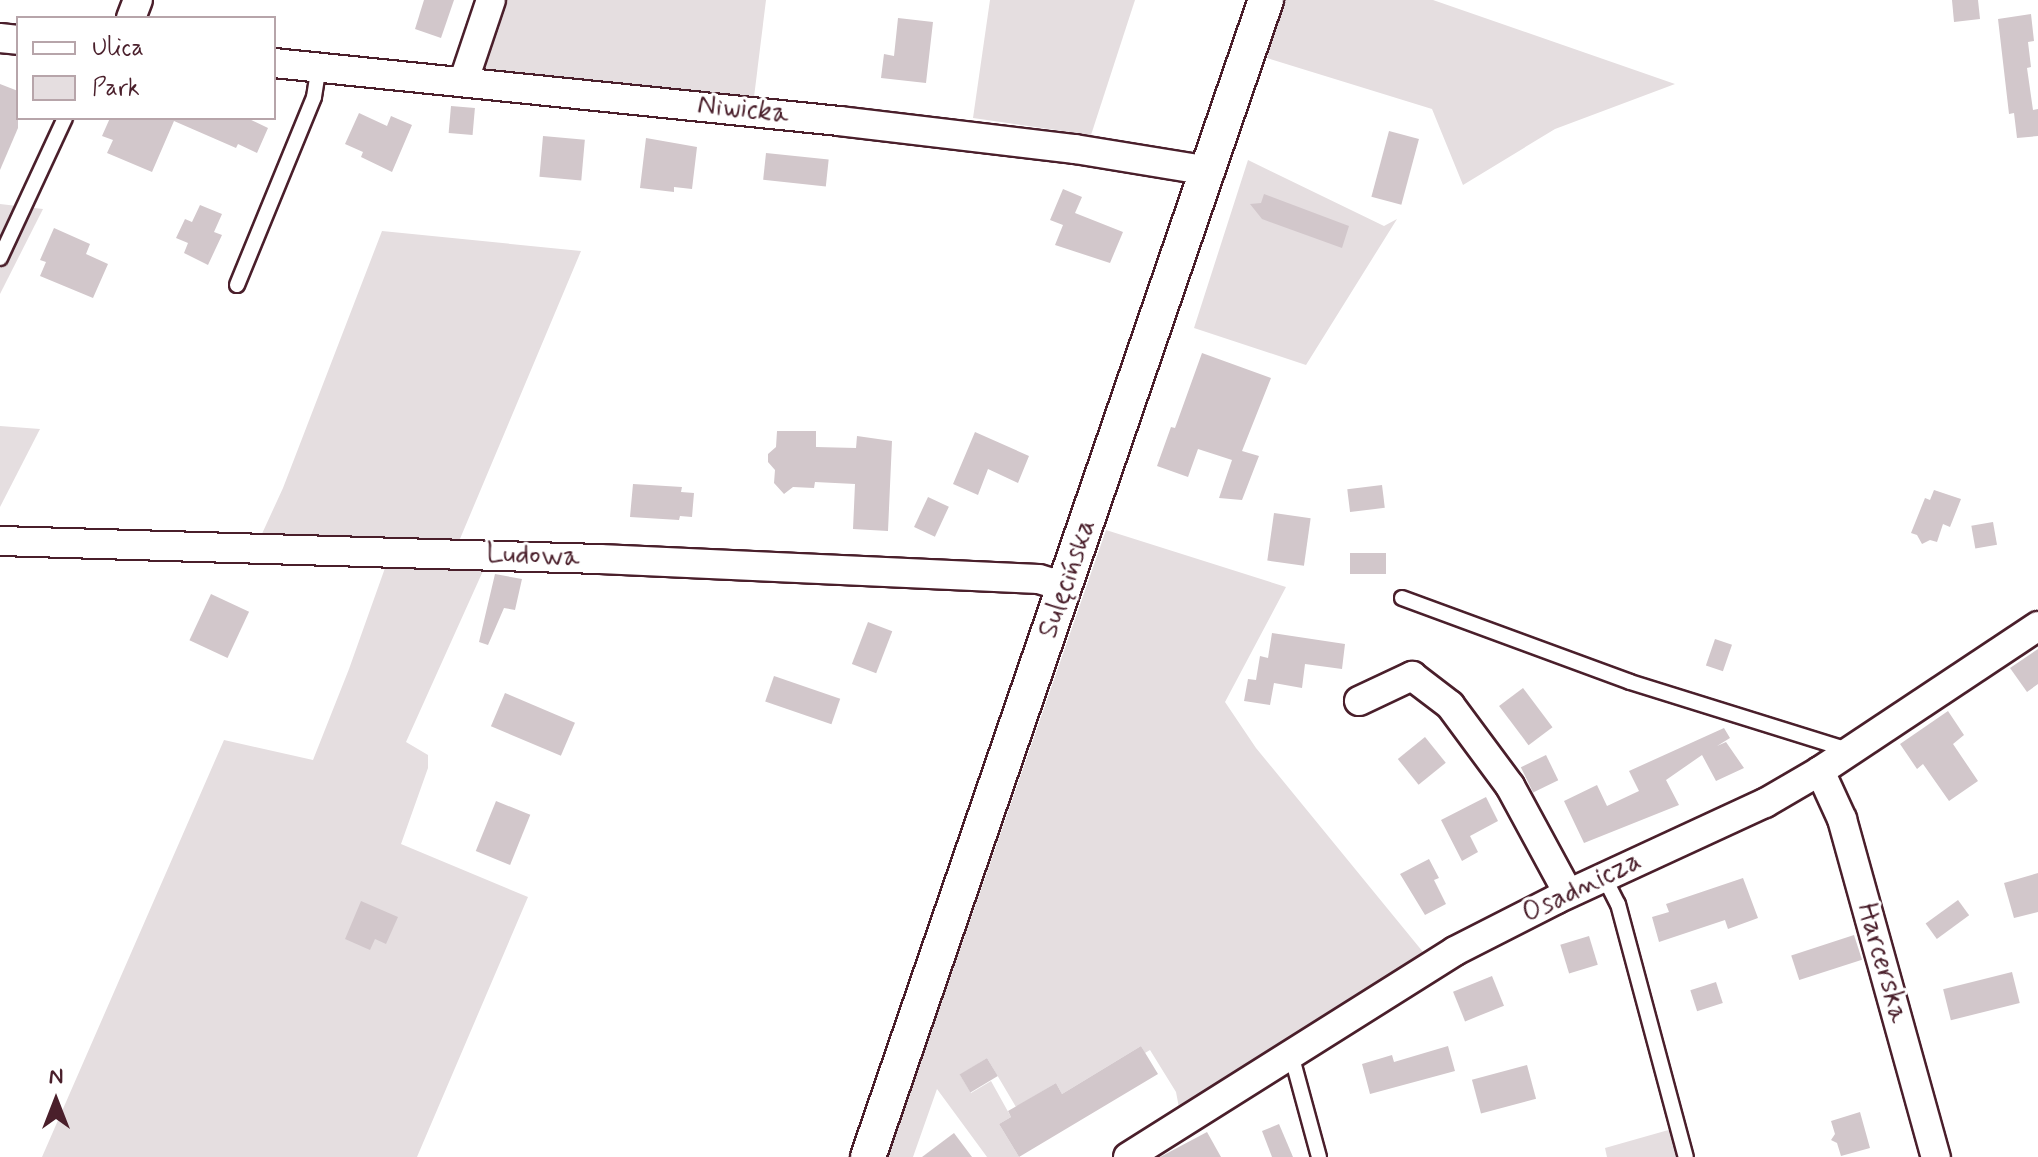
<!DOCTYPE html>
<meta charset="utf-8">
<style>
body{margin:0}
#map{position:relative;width:2038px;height:1157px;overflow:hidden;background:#fff;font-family:Mynerve,sans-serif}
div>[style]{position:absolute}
.green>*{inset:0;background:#e5dee0}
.building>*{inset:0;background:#d2c7cb;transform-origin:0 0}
.roads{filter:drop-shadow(2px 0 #4a1f2b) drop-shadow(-2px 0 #4a1f2b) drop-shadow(0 2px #4a1f2b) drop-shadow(0 -2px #4a1f2b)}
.service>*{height:14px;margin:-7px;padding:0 7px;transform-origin:7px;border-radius:7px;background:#fff}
.minor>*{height:28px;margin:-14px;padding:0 14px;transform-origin:14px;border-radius:14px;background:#fff}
.tertiary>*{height:34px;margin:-17px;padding:0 17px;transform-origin:17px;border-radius:17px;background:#fff}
span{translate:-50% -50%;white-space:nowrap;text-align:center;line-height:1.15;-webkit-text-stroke:6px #fff;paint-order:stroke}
.street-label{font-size:28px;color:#4a1f2b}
.legend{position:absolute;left:16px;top:16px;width:260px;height:104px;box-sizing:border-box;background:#fff;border:2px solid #b7a5aa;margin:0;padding:10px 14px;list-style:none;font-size:24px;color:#4a1f2b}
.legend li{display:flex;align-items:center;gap:16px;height:40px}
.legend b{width:40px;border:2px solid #b7a5aa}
.north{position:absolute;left:16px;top:1061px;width:80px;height:80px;-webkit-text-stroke:6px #fff;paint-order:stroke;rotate:0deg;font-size:22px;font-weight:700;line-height:32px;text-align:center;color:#4a1f2b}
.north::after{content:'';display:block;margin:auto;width:28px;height:36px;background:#4a1f2b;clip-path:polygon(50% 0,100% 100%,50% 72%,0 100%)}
</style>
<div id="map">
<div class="green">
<i style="clip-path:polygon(502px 0,766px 0,754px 97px,479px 70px)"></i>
<i style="clip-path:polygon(990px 0,1135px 0,1091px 135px,973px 118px)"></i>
<i style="clip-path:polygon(1285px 0,1433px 0,1675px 84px,1555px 129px,1463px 185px,1432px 109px,1267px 58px)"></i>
<i style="clip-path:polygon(1248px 160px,1384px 226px,1397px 219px,1306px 365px,1194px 328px)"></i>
<i style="clip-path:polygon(0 204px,43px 209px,0 294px)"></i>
<i style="clip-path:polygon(382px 231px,581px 251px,457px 546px,487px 562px,406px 742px,428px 755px,428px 768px,401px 844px,528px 897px,417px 1157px,42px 1157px,224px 740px,313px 760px,349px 669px,390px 554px,255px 549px,283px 488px)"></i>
<i style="clip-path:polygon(0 426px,40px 429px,0 507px)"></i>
<i style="clip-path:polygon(1106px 530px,1286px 587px,1225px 702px,1256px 748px,1423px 952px,1305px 1035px,1180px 1113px,1176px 1092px,1150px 1050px,1145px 1053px,1141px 1046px,1062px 1094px,1056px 1083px,1016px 1107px,987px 1058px,960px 1075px,971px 1093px,991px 1081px,1011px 1117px,999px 1124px,1019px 1157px,987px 1157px,937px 1089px,913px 1157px,888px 1157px)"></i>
<i style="clip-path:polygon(1672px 1129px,1680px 1157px,1607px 1157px,1605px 1148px)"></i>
</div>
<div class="building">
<i style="clip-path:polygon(424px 0,454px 0,441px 38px,415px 29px)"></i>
<i style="clip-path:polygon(1952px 0,1978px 0,1980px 19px,1954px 22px)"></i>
<i style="clip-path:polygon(2031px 14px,2034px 41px,2028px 42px,2031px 67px,2027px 68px,2033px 110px,2038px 109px,2038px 136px,2017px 138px,2014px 113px,2009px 114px,1998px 19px)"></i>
<i style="clip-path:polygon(898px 18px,933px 22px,926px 83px,881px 78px,884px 54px,894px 56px)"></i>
<i style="clip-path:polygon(0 84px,18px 91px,18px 128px,0 170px)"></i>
<i style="left:451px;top:106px;width:24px;height:27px;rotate:5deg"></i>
<i style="clip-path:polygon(359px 113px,387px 126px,391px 116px,412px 125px,392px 172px,361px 157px,363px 152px,345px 144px)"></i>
<i style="clip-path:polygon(110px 118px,247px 118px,268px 128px,257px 153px,238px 144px,236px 148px,174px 121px,152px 172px,107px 153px,113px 140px,102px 136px)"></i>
<i style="left:1389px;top:131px;width:31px;height:68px;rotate:15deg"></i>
<i style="left:543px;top:136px;width:42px;height:41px;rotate:5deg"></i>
<i style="clip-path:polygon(646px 138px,697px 147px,692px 189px,674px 187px,674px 192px,640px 188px)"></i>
<i style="left:766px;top:153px;width:63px;height:27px;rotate:6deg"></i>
<i style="clip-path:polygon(1063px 189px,1082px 197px,1075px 213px,1123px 232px,1110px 263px,1055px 245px,1063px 225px,1050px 220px)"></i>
<i style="clip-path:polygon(1264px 194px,1349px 226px,1342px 248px,1262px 219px,1250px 204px,1261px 203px)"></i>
<i style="clip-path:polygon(200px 205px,222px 214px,214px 232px,222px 235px,208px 265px,184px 253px,188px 243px,176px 238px,185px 219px,192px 222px)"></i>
<i style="clip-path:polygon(54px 228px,90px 244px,86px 254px,108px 264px,93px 298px,40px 276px,46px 262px,40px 260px)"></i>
<i style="clip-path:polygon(1202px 353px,1271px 378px,1242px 451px,1259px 456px,1242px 500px,1219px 498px,1232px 460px,1198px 449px,1188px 477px,1157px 466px,1171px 427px,1175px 428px)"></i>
<i style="clip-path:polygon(777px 431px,816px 431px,816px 447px,856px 448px,857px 436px,892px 441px,888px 531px,853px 529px,855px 484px,815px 482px,814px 488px,793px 487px,784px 494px,774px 483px,775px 470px,768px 462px,768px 454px,776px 447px)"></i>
<i style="clip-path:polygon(975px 432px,1029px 456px,1018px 483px,988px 469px,978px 495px,953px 484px)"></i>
<i style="clip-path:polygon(633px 484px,682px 487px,681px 492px,694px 493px,692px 517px,680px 516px,679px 520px,630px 517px)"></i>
<i style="left:1382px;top:485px;width:23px;height:35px;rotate:83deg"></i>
<i style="clip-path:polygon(1934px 490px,1961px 499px,1950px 527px,1943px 524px,1937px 542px,1930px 540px,1922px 544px,1917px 535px,1911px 533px,1925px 498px,1930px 500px)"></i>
<i style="left:928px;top:497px;width:23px;height:33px;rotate:25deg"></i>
<i style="left:1274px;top:513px;width:37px;height:48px;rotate:8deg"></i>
<i style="left:1993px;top:522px;width:23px;height:22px;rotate:80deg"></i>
<i style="left:1386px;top:553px;width:21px;height:36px;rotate:90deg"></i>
<i style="clip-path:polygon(495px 574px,522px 579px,515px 610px,504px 608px,488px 645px,479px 642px)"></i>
<i style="left:211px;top:594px;width:42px;height:51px;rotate:25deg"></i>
<i style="left:868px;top:622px;width:26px;height:45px;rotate:21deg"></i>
<i style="clip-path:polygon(1272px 633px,1345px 644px,1342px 669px,1305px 664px,1302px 688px,1274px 683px,1270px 705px,1244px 701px,1248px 679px,1256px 680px,1260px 656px,1268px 658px)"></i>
<i style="left:1715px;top:639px;width:18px;height:28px;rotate:19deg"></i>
<i style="clip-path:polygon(2038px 649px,2038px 684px,2027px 692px,2010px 668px)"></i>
<i style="left:774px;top:676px;width:70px;height:27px;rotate:19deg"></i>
<i style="left:1523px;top:688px;width:49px;height:30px;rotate:53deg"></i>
<i style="left:505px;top:693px;width:76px;height:36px;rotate:23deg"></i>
<i style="clip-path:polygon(1948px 711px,1964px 735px,1953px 744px,1978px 781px,1949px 801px,1923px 764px,1917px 769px,1900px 744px)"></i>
<i style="clip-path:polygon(1724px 728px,1730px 738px,1717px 746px,1726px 742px,1744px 768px,1716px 781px,1702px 755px,1666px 780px,1679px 805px,1584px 843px,1564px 801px,1597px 785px,1607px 806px,1639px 791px,1629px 771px)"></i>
<i style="left:1425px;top:737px;width:33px;height:35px;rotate:51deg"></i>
<i style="left:1546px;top:755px;width:28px;height:28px;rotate:64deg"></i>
<i style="clip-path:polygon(1486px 797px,1498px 821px,1470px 836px,1478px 852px,1462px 861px,1441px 820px)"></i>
<i style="left:496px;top:801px;width:37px;height:54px;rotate:22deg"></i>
<i style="clip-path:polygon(1429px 859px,1439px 878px,1434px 880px,1446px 904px,1425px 915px,1400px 874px)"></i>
<i style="clip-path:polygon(2038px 873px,2038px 912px,2014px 918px,2004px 883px)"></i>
<i style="clip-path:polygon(1743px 878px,1758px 918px,1728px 929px,1725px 920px,1659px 942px,1652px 917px,1669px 912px,1666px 904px)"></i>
<i style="left:1958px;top:900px;width:19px;height:40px;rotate:54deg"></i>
<i style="clip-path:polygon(361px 901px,398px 917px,386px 944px,375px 939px,370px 950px,345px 939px)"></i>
<i style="left:1854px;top:935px;width:26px;height:66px;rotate:72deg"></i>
<i style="left:1589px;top:936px;width:30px;height:30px;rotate:73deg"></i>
<i style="left:2012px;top:972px;width:32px;height:71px;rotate:76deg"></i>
<i style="left:1492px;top:976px;width:32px;height:42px;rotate:68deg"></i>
<i style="left:1716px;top:982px;width:22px;height:27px;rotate:72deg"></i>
<i style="clip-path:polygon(1141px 1046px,1158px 1074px,1019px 1157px,999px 1124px,1011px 1117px,1008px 1111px,1056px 1083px,1062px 1094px)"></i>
<i style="clip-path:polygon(1448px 1046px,1455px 1071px,1370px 1094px,1362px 1064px,1392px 1055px,1394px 1062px)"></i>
<i style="left:987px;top:1058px;width:21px;height:32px;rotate:59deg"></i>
<i style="left:1527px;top:1065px;width:35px;height:57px;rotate:75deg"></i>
<i style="clip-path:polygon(1860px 1112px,1870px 1148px,1841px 1156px,1837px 1143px,1831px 1140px,1835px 1134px,1831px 1121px)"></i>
<i style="clip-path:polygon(1279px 1124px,1293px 1157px,1272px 1157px,1262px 1131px)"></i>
<i style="clip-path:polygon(1207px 1132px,1221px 1157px,1160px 1157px)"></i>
<i style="clip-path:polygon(954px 1133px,972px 1157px,922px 1157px)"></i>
</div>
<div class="roads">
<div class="service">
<i style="left:0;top:258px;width:154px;rotate:-65.1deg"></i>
<i style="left:237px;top:285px;width:203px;rotate:-67.7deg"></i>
<i style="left:314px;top:97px;width:30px;rotate:-81deg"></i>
<i style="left:1402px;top:598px;width:243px;rotate:20.2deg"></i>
<i style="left:1630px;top:682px;width:228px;rotate:17.3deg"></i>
<i style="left:1604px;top:877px;width:30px;rotate:63deg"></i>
<i style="left:1618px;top:904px;width:262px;rotate:75deg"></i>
<i style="left:1291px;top:1054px;width:107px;rotate:74.8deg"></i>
</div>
<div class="minor">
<i style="left:131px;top:18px;width:19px;rotate:-69deg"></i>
<i style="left:0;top:38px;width:18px;rotate:6deg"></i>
<i style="left:274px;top:63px;width:568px;rotate:5.86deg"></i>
<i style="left:839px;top:121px;width:238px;rotate:6.8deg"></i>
<i style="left:1075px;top:149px;width:137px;rotate:9.3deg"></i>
<i style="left:464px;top:80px;width:84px;rotate:-71.4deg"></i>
<i style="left:0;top:541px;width:600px;rotate:1.72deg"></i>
<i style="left:600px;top:559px;width:439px;rotate:2.6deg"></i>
<i style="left:1039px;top:579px;width:27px;rotate:17deg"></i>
<i style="left:1359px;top:701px;width:59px;rotate:-25.3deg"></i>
<i style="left:1412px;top:676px;width:48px;rotate:37.3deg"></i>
<i style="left:1450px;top:705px;width:101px;rotate:53.5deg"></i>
<i style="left:1510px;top:786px;width:122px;rotate:61.5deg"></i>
<i style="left:1820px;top:771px;width:53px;rotate:65.4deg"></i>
<i style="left:1842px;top:819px;width:351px;rotate:74.5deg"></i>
<i style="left:1128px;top:1157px;width:386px;rotate:-32.2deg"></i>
<i style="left:1455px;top:951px;width:114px;rotate:-27deg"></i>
<i style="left:1557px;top:899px;width:229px;rotate:-24.8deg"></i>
<i style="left:1765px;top:803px;width:64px;rotate:-30.2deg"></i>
<i style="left:1820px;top:771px;width:262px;rotate:-33.6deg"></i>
</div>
<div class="tertiary">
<i style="left:868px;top:1157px;width:1224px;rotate:-71.02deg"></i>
</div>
</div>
<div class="street-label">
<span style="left:743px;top:110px;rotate:6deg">Niwicka</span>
<span style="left:533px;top:556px;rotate:2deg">Ludowa</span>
<span style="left:1068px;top:579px;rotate:-71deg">Sulęcińska</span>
<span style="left:1582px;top:888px;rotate:-26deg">Osadnicza</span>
<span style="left:1882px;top:963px;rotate:74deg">Harcerska</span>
</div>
<ul class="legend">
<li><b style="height:10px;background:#fff"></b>Ulica</li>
<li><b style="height:22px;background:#e5dee0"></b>Park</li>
</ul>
<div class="north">N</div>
</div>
